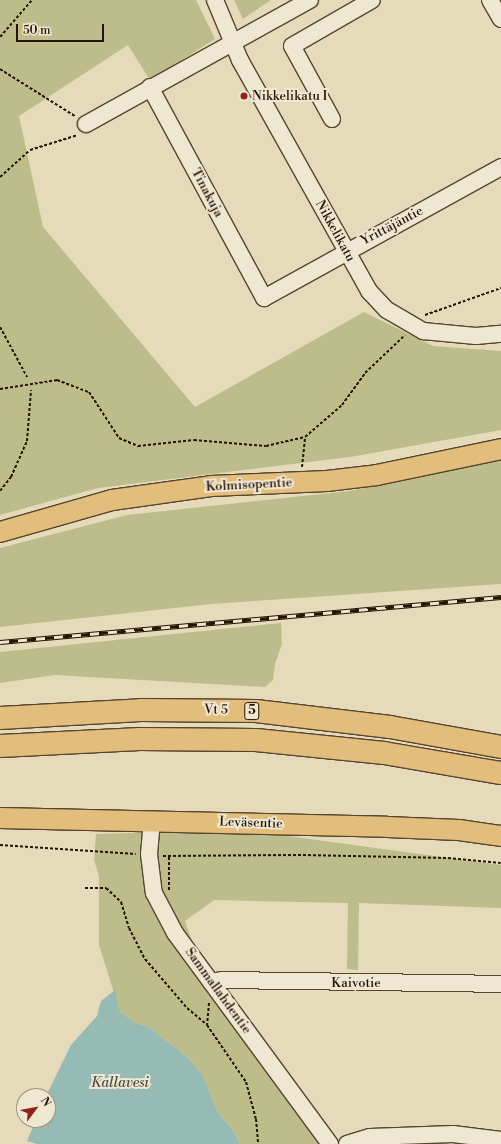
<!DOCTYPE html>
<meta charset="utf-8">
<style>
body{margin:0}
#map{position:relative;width:501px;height:1144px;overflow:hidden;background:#e5dab9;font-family:"Libre Bodoni",serif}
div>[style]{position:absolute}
.green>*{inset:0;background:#bcbd8a}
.water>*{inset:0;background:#96bab4}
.path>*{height:2px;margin-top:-1px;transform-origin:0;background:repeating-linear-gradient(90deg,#261300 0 3px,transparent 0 5px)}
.roads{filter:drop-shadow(1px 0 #56452e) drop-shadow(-1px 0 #56452e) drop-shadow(0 1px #56452e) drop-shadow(0 -1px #56452e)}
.minor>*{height:16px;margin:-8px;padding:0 8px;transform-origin:8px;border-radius:8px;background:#eee7d2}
.major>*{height:20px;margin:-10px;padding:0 10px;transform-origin:10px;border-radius:10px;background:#e2bd7c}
.highway>*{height:22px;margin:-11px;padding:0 11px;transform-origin:11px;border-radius:11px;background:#e2bd7c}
.rail>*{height:4.5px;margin-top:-2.25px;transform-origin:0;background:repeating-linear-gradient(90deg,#eee7d2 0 9px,#261300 0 18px);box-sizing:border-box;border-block:1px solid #261300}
.path-bridge>*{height:2px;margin-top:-1px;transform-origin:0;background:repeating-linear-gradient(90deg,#261300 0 3px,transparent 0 5px)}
.dots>*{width:11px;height:11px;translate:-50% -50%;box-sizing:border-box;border:2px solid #eee7d2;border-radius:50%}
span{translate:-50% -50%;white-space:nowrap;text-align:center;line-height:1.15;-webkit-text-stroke:4px #eee7d2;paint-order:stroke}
.shield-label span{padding:1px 3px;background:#eee7d2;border:1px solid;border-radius:3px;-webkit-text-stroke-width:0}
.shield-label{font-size:12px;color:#261300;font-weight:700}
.poi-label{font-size:13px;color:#261300}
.left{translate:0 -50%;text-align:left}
.street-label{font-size:13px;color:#261300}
.water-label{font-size:14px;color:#4d4d3f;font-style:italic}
.north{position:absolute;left:16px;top:1088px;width:40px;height:40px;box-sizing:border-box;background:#eee7d2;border:1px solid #9e927e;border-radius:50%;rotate:58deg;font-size:11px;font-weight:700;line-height:16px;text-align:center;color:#261300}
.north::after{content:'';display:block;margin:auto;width:14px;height:18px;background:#8f2418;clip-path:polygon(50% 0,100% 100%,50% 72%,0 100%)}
.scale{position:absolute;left:16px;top:24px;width:88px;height:18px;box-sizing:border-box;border:2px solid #261300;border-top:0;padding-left:5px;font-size:12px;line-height:14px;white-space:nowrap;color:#261300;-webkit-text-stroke:3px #eee7d2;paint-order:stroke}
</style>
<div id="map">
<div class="green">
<i style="clip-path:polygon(0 0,196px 0,215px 39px,150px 80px,128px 45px,19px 116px,43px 227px,195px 407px,364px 312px,433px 346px,501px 351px,501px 430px,350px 457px,98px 488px,0 515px)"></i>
<i style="clip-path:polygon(234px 0,271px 0,243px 19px)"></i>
<i style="clip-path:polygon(501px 459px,501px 584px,211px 604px,0 627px,0 548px,127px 515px,350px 491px)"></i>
<i style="clip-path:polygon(281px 623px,282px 644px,275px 664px,273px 680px,265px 687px,55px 675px,0 683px,0 652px)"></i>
<i style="clip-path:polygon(243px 830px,501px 865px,501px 908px,359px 903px,358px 970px,347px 969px,348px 903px,214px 900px,185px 921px,208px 988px,327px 1144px,240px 1144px,233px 1130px,218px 1113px,203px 1076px,188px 1058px,149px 1027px,136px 1023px,120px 1012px,99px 945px,99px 876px,94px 860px,96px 834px)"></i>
</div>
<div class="water">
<i style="clip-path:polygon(115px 990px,120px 1012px,136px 1023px,149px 1027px,188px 1058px,203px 1076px,218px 1113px,233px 1130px,240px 1144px,37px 1144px,27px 1141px,36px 1120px,48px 1120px,48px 1096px,46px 1096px,71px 1045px,97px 1016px,101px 1001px)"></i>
</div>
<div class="path">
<i style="left:0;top:37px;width:49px;rotate:-49.1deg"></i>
<i style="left:0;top:69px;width:89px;rotate:32.1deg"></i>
<i style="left:0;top:177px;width:40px;rotate:-42deg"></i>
<i style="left:30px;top:150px;width:50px;rotate:-17.4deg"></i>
<i style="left:425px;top:315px;width:81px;rotate:-19.6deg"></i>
<i style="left:0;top:327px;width:57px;rotate:61.6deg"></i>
<i style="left:57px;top:380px;width:34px;rotate:21deg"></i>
<i style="left:89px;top:392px;width:55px;rotate:56.9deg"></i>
<i style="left:119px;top:438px;width:21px;rotate:23deg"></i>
<i style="left:138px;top:446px;width:56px;rotate:-6.1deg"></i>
<i style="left:194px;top:440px;width:72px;rotate:4.8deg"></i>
<i style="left:266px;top:446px;width:40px;rotate:-13deg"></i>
<i style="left:305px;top:437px;width:49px;rotate:-40.9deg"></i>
<i style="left:342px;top:405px;width:39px;rotate:-54deg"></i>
<i style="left:365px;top:373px;width:55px;rotate:-43.5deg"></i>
<i style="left:302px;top:467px;width:30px;rotate:-84deg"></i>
<i style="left:0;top:491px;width:18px;rotate:-52deg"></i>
<i style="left:11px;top:477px;width:39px;rotate:-66deg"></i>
<i style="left:27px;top:441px;width:51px;rotate:-85.5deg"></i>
<i style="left:0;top:845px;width:136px;rotate:3.8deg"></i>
<i style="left:163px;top:856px;width:140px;rotate:-0.4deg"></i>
<i style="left:303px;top:855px;width:145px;rotate:1.2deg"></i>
<i style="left:448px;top:858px;width:53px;rotate:5.4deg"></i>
<i style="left:169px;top:857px;width:35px;rotate:90deg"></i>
<i style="left:85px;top:888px;width:21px"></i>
<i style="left:106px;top:888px;width:21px;rotate:43deg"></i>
<i style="left:121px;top:902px;width:27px;rotate:73deg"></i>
<i style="left:129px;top:928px;width:35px;rotate:63deg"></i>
<i style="left:145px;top:959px;width:65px;rotate:49.4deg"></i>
<i style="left:187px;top:1008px;width:26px;rotate:40deg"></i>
<i style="left:209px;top:1003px;width:22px;rotate:95deg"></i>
<i style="left:207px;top:1025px;width:69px;rotate:55.6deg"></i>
<i style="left:246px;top:1082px;width:38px;rotate:75deg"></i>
<i style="left:256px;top:1119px;width:25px;rotate:85deg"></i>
</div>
<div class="roads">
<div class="minor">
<i style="left:215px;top:0;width:65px;rotate:67.4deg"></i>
<i style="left:240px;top:60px;width:265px;rotate:60.8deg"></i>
<i style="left:369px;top:291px;width:26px;rotate:47deg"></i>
<i style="left:387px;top:310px;width:42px;rotate:30.3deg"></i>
<i style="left:423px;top:331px;width:53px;rotate:5.4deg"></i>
<i style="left:476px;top:336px;width:25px;rotate:-5deg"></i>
<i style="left:490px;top:0;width:22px;rotate:60deg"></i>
<i style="left:150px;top:87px;width:240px;rotate:61.6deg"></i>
<i style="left:264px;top:298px;width:271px;rotate:-28.9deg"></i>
<i style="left:332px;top:119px;width:83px;rotate:-118.7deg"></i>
<i style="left:292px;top:46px;width:92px;rotate:-29.9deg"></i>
<i style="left:86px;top:124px;width:256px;rotate:-29deg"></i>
<i style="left:152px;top:820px;width:34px;rotate:95deg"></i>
<i style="left:149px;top:854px;width:39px;rotate:83deg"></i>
<i style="left:154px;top:893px;width:45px;rotate:62.3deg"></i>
<i style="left:175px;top:933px;width:262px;rotate:53.7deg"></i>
<i style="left:211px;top:982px;width:11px;rotate:-10deg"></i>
<i style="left:222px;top:980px;width:279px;rotate:0.8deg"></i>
<i style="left:347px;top:1144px;width:24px;rotate:-17deg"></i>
<i style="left:370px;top:1137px;width:83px;rotate:-2.1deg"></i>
<i style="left:453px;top:1134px;width:48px;rotate:7.1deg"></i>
</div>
<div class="major">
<i style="left:0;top:532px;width:116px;rotate:-15.9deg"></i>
<i style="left:112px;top:500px;width:100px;rotate:-8deg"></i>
<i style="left:211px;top:486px;width:116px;rotate:-2.5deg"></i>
<i style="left:327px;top:481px;width:50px;rotate:-6.8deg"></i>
<i style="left:377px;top:475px;width:127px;rotate:-11.8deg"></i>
<i style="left:0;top:818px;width:387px;rotate:1.3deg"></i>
<i style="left:387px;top:827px;width:72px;rotate:2.4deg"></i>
<i style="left:459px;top:830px;width:42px;rotate:8.1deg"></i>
</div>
<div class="highway">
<i style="left:0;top:718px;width:141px;rotate:-3.2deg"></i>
<i style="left:141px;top:710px;width:115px;rotate:0.5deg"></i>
<i style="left:256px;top:711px;width:135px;rotate:6.8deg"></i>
<i style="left:390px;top:727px;width:113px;rotate:10.2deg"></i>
<i style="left:0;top:746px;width:140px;rotate:-2.9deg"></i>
<i style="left:140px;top:739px;width:116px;rotate:0.5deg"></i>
<i style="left:256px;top:740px;width:129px;rotate:5.8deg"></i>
<i style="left:384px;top:753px;width:119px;rotate:9.7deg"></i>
</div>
</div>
<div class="rail">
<i style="left:0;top:642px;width:503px;rotate:-5.13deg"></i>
</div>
<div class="path-bridge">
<i style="left:0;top:389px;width:58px;rotate:-9deg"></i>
</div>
<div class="dots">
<i style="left:244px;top:96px;background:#8f2418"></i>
</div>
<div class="shield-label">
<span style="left:252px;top:711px">5</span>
</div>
<div class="poi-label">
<span class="left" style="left:252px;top:96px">Nikkelikatu I</span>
</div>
<div class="street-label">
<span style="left:207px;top:193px;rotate:62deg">Tinakuja</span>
<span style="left:392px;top:226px;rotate:-28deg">Yrittäjäntie</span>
<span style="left:335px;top:231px;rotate:61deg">Nikkelikatu</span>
<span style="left:249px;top:485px;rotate:-3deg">Kolmisopentie</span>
<span style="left:216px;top:710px;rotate:1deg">Vt 5</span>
<span style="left:251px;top:823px;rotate:2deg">Leväsentie</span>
<span style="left:356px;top:983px">Kaivotie</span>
<span style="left:218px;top:991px;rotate:54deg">Sammallahdentie</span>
</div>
<div class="water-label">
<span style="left:120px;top:1083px">Kallavesi</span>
</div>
<div class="north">N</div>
<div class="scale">50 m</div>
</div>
